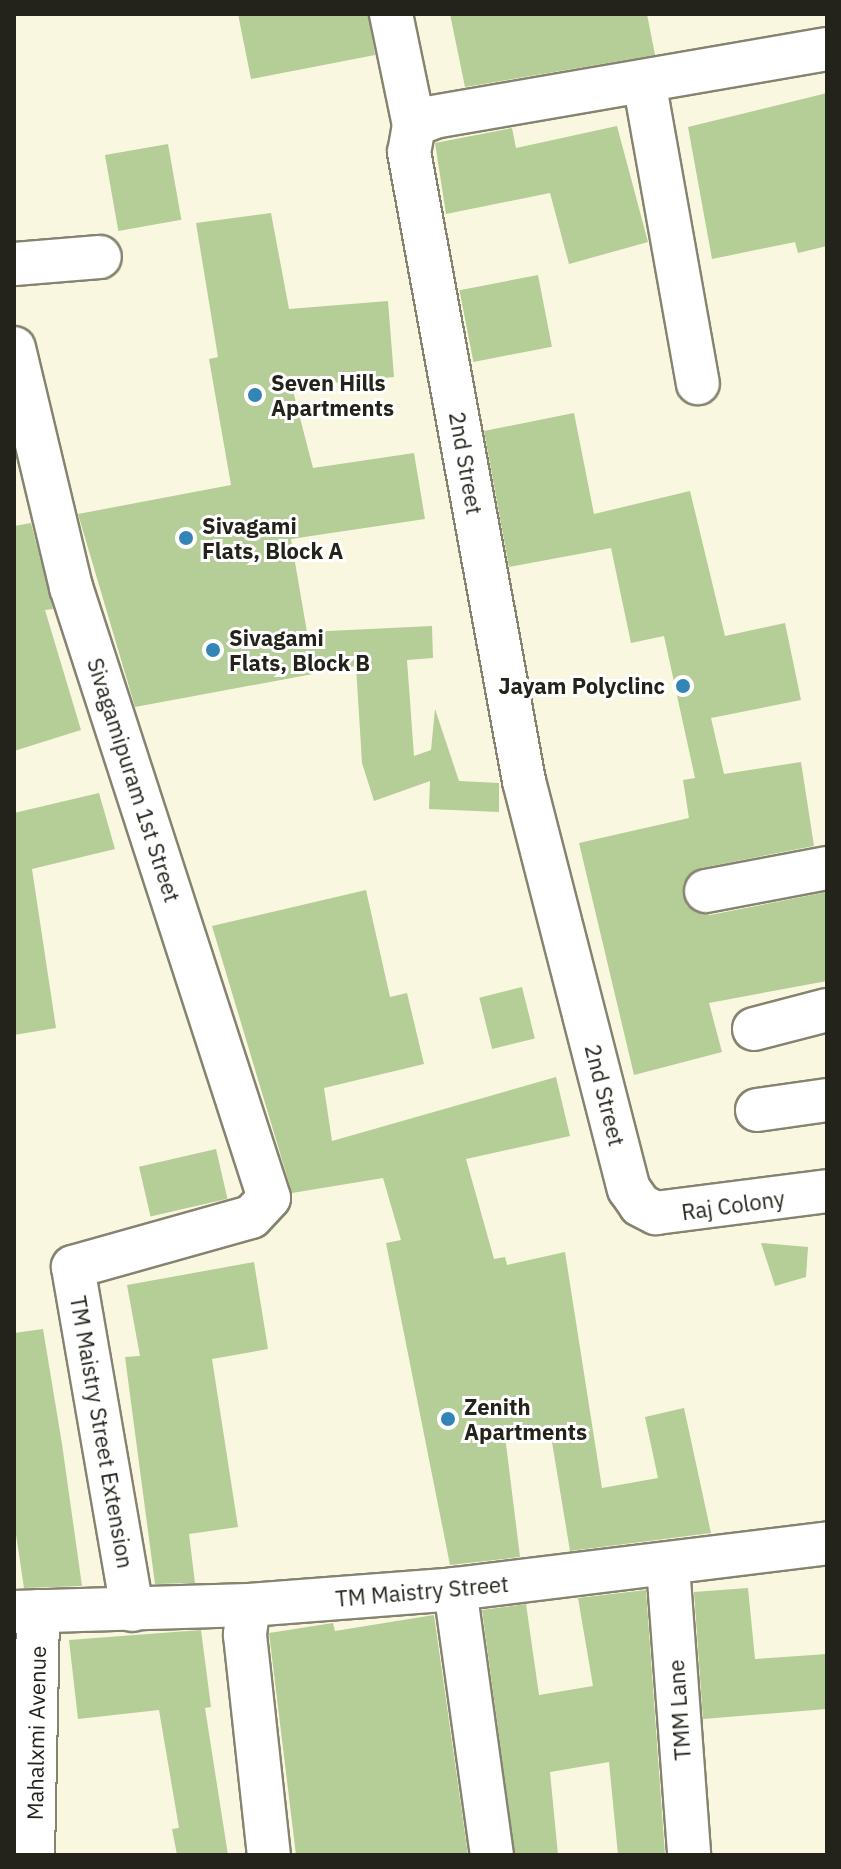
<!DOCTYPE html>
<style>
body{margin:0}
#map{position:relative;width:841px;height:1869px;overflow:hidden;background:#faf7e1;font-family:"IBM Plex Sans",sans-serif}
div>[style]{position:absolute}
.building>*{inset:0;background:#b5cd97;transform-origin:0 0}
.roads{filter:drop-shadow(2px 0 #868370) drop-shadow(-2px 0 #868370) drop-shadow(0 2px #868370) drop-shadow(0 -2px #868370)}
.minor>*{height:42px;margin:-21px;padding:0 21px;transform-origin:21px;border-radius:21px;background:#fff}
.dots>*{width:22px;height:22px;translate:-50% -50%;box-sizing:border-box;border:4px solid #fff;border-radius:50%}
span{translate:-50% -50%;white-space:nowrap;text-align:center;line-height:1.15;-webkit-text-stroke:6px #fff;paint-order:stroke}
.poi-label{font-size:22px;color:#24231b;font-weight:700}
.left{translate:0 -50%;text-align:left}
.right{translate:-100% -50%;text-align:right}
.street-label{font-size:22px;color:#24231b}
.frame{position:absolute;inset:0;border:16px solid #24231b;pointer-events:none}
</style>
<div id="map">
<div class="building">
<i style="clip-path:polygon(238px 14px,368px 14px,375px 55px,251px 79px)"></i>
<i style="clip-path:polygon(450px 14px,647px 14px,655px 55px,465px 87px)"></i>
<i style="clip-path:polygon(827px 93px,827px 246px,798px 253px,795px 242px,712px 259px,688px 127px)"></i>
<i style="clip-path:polygon(617px 126px,648px 242px,569px 264px,550px 193px,446px 214px,435px 143px,512px 128px,516px 148px)"></i>
<i style="left:168px;top:144px;width:77px;height:64px;rotate:80deg"></i>
<i style="clip-path:polygon(271px 213px,289px 309px,388px 301px,394px 377px,292px 387px,313px 468px,414px 453px,425px 519px,291px 539px,307px 632px,432px 626px,433px 658px,407px 660px,414px 756px,431px 750px,435px 709px,459px 781px,499px 783px,499px 812px,429px 809px,430px 781px,374px 801px,362px 763px,356px 666px,135px 707px,78px 514px,231px 485px,209px 359px,218px 357px,196px 223px)"></i>
<i style="left:538px;top:275px;width:73px;height:80px;rotate:79deg"></i>
<i style="clip-path:polygon(574px 413px,594px 514px,690px 491px,725px 636px,785px 623px,801px 700px,711px 718px,724px 774px,801px 762px,814px 846px,701px 868px,683px 884px,687px 906px,710px 915px,827px 892px,827px 981px,709px 1003px,722px 1052px,634px 1075px,579px 843px,689px 818px,683px 780px,695px 778px,664px 636px,631px 643px,611px 548px,509px 567px,484px 431px)"></i>
<i style="clip-path:polygon(31px 523px,53px 609px,45px 610px,81px 730px,14px 751px,14px 526px)"></i>
<i style="clip-path:polygon(99px 793px,115px 849px,32px 869px,56px 1028px,14px 1035px,14px 813px)"></i>
<i style="clip-path:polygon(366px 890px,390px 997px,407px 993px,424px 1064px,324px 1088px,332px 1141px,556px 1077px,570px 1136px,466px 1159px,494px 1259px,505px 1257px,507px 1265px,565px 1252px,602px 1488px,658px 1478px,645px 1417px,684px 1408px,711px 1533px,570px 1551px,550px 1430px,505px 1436px,520px 1557px,450px 1565px,386px 1243px,401px 1240px,383px 1178px,292px 1193px,212px 926px)"></i>
<i style="left:522px;top:987px;width:53px;height:44px;rotate:76deg"></i>
<i style="left:216px;top:1149px;width:51px;height:79px;rotate:77deg"></i>
<i style="clip-path:polygon(761px 1243px,808px 1247px,806px 1277px,775px 1286px)"></i>
<i style="clip-path:polygon(254px 1262px,268px 1349px,212px 1359px,238px 1527px,189px 1534px,195px 1583px,155px 1584px,125px 1357px,140px 1356px,127px 1285px)"></i>
<i style="clip-path:polygon(43px 1329px,62px 1444px,82px 1586px,24px 1588px,14px 1521px,14px 1333px)"></i>
<i style="clip-path:polygon(748px 1588px,755px 1659px,827px 1654px,827px 1709px,703px 1719px,694px 1592px)"></i>
<i style="clip-path:polygon(646px 1590px,665px 1855px,618px 1855px,609px 1762px,550px 1772px,558px 1855px,515px 1855px,482px 1610px,526px 1604px,539px 1695px,593px 1686px,578px 1598px)"></i>
<i style="clip-path:polygon(434px 1615px,468px 1855px,296px 1855px,269px 1633px,333px 1623px,335px 1631px)"></i>
<i style="clip-path:polygon(201px 1630px,211px 1707px,205px 1708px,228px 1855px,177px 1855px,172px 1829px,179px 1828px,159px 1710px,78px 1719px,69px 1640px)"></i>
</div>
<div class="roads">
<div class="minor">
<i style="left:391px;top:14px;width:113px;rotate:78.3deg"></i>
<i style="left:827px;top:49px;width:398px;rotate:170.2deg"></i>
<i style="left:435px;top:117px;width:22px;rotate:159deg"></i>
<i style="left:414px;top:125px;width:27px;rotate:100deg"></i>
<i style="left:409px;top:152px;width:639px;rotate:79.64deg"></i>
<i style="left:524px;top:781px;width:421px;rotate:75.6deg"></i>
<i style="left:629px;top:1189px;width:19px;rotate:55deg"></i>
<i style="left:640px;top:1205px;width:18px;rotate:27deg"></i>
<i style="left:656px;top:1213px;width:172px;rotate:-7.3deg"></i>
<i style="left:644px;top:81px;width:307px;rotate:79.9deg"></i>
<i style="left:14px;top:264px;width:86px;rotate:-4.7deg"></i>
<i style="left:14px;top:348px;width:246px;rotate:76.6deg"></i>
<i style="left:71px;top:587px;width:642px;rotate:72.04deg"></i>
<i style="left:269px;top:1198px;width:26px;rotate:133deg"></i>
<i style="left:251px;top:1217px;width:185px;rotate:164.3deg"></i>
<i style="left:73px;top:1267px;width:348px;rotate:80.2deg"></i>
<i style="left:706px;top:891px;width:123px;rotate:-10.8deg"></i>
<i style="left:754px;top:1029px;width:75px;rotate:-14.6deg"></i>
<i style="left:757px;top:1110px;width:71px;rotate:-8.1deg"></i>
<i style="left:668px;top:1566px;width:290px;rotate:85.8deg"></i>
<i style="left:455px;top:1589px;width:269px;rotate:82.1deg"></i>
<i style="left:249px;top:1605px;width:30px;rotate:98deg"></i>
<i style="left:245px;top:1635px;width:221px;rotate:83.8deg"></i>
<i style="left:14px;top:1612px;width:235px;rotate:-1.7deg"></i>
<i style="left:249px;top:1605px;width:207px;rotate:-4.4deg"></i>
<i style="left:455px;top:1589px;width:375px;rotate:-7deg"></i>
<i style="left:33px;top:1855px;width:244px;rotate:-88.8deg"></i>
</div>
</div>
<div class="dots">
<i style="left:255px;top:395px;background:#3385b6"></i>
<i style="left:186px;top:538px;background:#3385b6"></i>
<i style="left:213px;top:650px;background:#3385b6"></i>
<i style="left:683px;top:686px;background:#3385b6"></i>
<i style="left:448px;top:1419px;background:#3385b6"></i>
</div>
<div class="poi-label">
<span class="left" style="left:271px;top:395px">Seven Hills<br>Apartments</span>
<span class="left" style="left:202px;top:538px">Sivagami<br>Flats, Block A</span>
<span class="left" style="left:229px;top:650px">Sivagami<br>Flats, Block B</span>
<span class="right" style="left:665px;top:686px">Jayam Polyclinc</span>
<span class="left" style="left:464px;top:1419px">Zenith<br>Apartments</span>
</div>
<div class="street-label">
<span style="left:466px;top:463px;rotate:80deg">2nd Street</span>
<span style="left:134px;top:780px;rotate:72deg">Sivagamipuram 1st Street</span>
<span style="left:605px;top:1095px;rotate:76deg">2nd Street</span>
<span style="left:733px;top:1205px;rotate:-8deg">Raj Colony</span>
<span style="left:102px;top:1432px;rotate:80deg">TM Maistry Street Extension</span>
<span style="left:422px;top:1591px;rotate:-5deg">TM Maistry Street</span>
<span style="left:679px;top:1710px;rotate:-94deg">TMM Lane</span>
<span style="left:36px;top:1733px;rotate:-89deg">Mahalxmi Avenue</span>
</div>
<div class="frame"></div>
</div>
